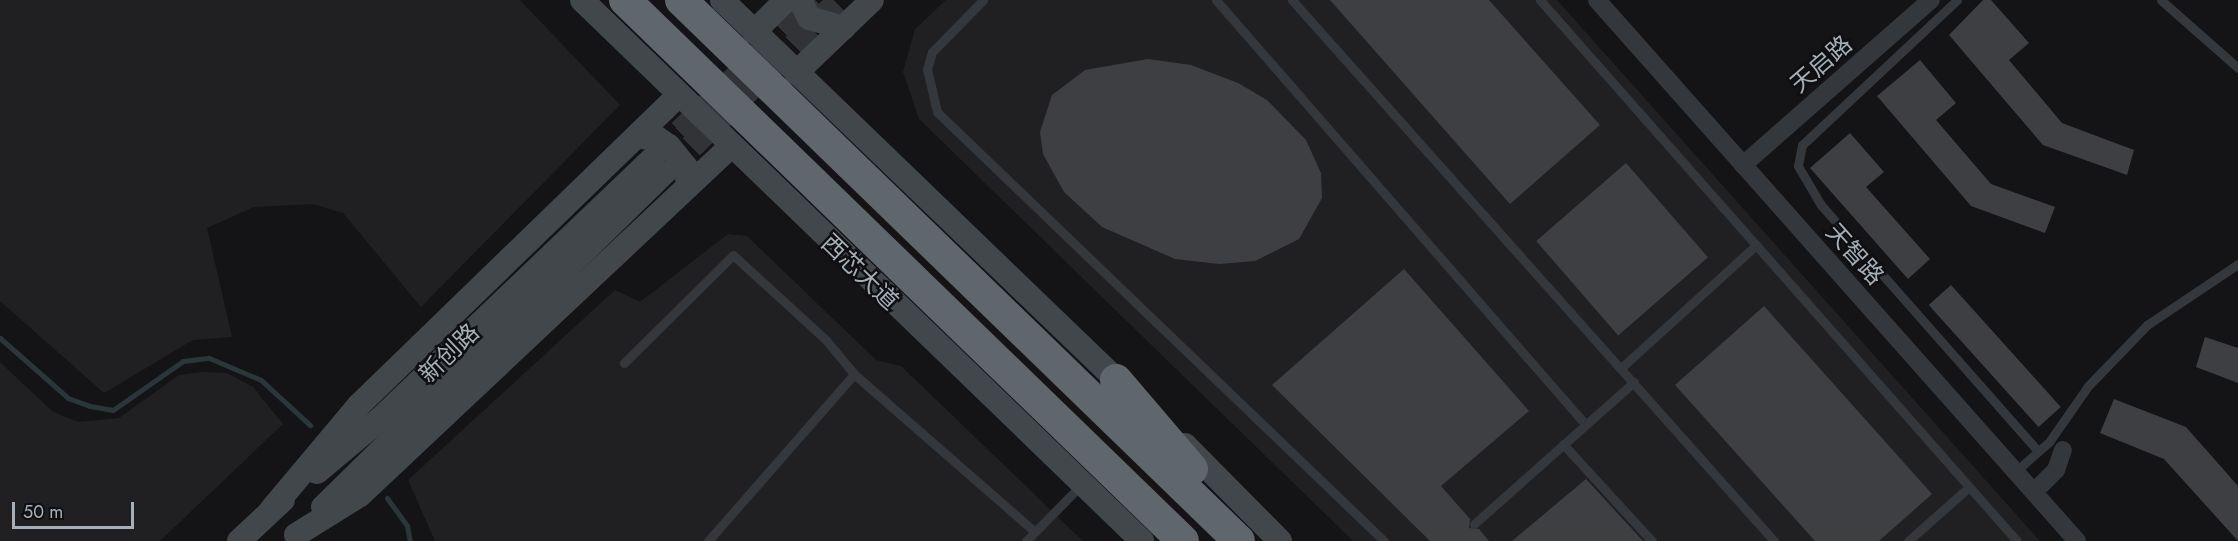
<!DOCTYPE html>
<meta charset="utf-8">
<style>
body{margin:0}
#map{position:relative;width:2238px;height:541px;overflow:hidden;background:#141416;font-family:Jost,"Noto Sans SC",sans-serif}
div>[style]{position:absolute}
.built>*{inset:0;background:#202023}
.stream>*{height:5px;margin:-2.5px;padding:0 2.5px;transform-origin:2.5px;border-radius:2.5px;background:#29373a}
.building>*{inset:0;background:#3e3f43;transform-origin:0 0}
.secondary-tunnel>*{height:24px;margin-top:-12px;transform-origin:0;background:repeating-linear-gradient(90deg,#313336 0 24px,transparent 0 36px)}
.lane>*{height:9px;margin:-4.5px;padding:0 4.5px;transform-origin:4.5px;border-radius:4.5px;background:#34373b}
.street>*{height:18px;margin:-9px;padding:0 9px;transform-origin:9px;border-radius:9px;background:#34373b}
.secondary>*{height:24px;margin:-12px;padding:0 12px;transform-origin:12px;border-radius:12px;background:#42474b}
.highway>*{height:32px;margin:-16px;padding:0 16px;transform-origin:16px;border-radius:16px;background:#60676c}
span{translate:-50% -50%;white-space:nowrap;text-align:center;line-height:1.15;-webkit-text-stroke:5px #0f0f11;paint-order:stroke}
.street-label{font-size:24px;color:#a5afb7}
.scale{position:absolute;left:12px;top:502px;width:122px;height:27px;box-sizing:border-box;border:3px solid #a5afb7;border-top:0;padding-left:8px;font-size:18px;line-height:21px;white-space:nowrap;color:#a5afb7;-webkit-text-stroke:4px #0f0f11;paint-order:stroke}
</style>
<div id="map">
<div class="built">
<i style="clip-path:polygon(0 0,520px 0,620px 105px,421px 307px,343px 213px,313px 204px,254px 207px,207px 228px,232px 337px,193px 340px,104px 393px,0 301px)"></i>
<i style="clip-path:polygon(946px 0,1557px 0,2040px 541px,1353px 541px,919px 119px,903px 72px,915px 29px)"></i>
<i style="clip-path:polygon(728px 234px,747px 236px,876px 360px,901px 366px,1083px 541px,435px 541px,408px 480px,615px 290px,640px 302px)"></i>
<i style="clip-path:polygon(0 362px,53px 412px,78px 422px,119px 418px,179px 375px,202px 372px,227px 373px,253px 387px,283px 424px,160px 541px,0 541px)"></i>
</div>
<div class="stream">
<i style="left:0;top:338px;width:91px;rotate:41.4deg"></i>
<i style="left:68px;top:398px;width:23px;rotate:20deg"></i>
<i style="left:90px;top:406px;width:23px;rotate:10deg"></i>
<i style="left:113px;top:410px;width:85px;rotate:-35deg"></i>
<i style="left:183px;top:361px;width:26px;rotate:-7deg"></i>
<i style="left:209px;top:358px;width:56px;rotate:22.9deg"></i>
<i style="left:261px;top:380px;width:67px;rotate:42.6deg"></i>
<i style="left:387px;top:498px;width:34px;rotate:54deg"></i>
<i style="left:407px;top:526px;width:15px;rotate:79deg"></i>
</div>
<div class="building">
<i style="clip-path:polygon(1330px 0,1489px 0,1600px 125px,1510px 204px)"></i>
<i style="clip-path:polygon(1983px 0,1991px 0,2029px 43px,2009px 60px,2062px 123px,2134px 150px,2127px 175px,2043px 145px,1949px 35px)"></i>
<i style="clip-path:polygon(1148px 59px,1191px 65px,1238px 83px,1267px 100px,1306px 140px,1321px 173px,1322px 198px,1299px 239px,1255px 261px,1219px 264px,1175px 259px,1102px 227px,1064px 192px,1043px 154px,1040px 132px,1052px 95px,1085px 70px)"></i>
<i style="clip-path:polygon(1920px 60px,1956px 103px,1936px 120px,1991px 184px,2055px 207px,2045px 233px,1971px 206px,1877px 96px)"></i>
<i style="clip-path:polygon(1850px 133px,1884px 172px,1866px 187px,1930px 259px,1908px 279px,1810px 168px)"></i>
<i style="left:1626px;top:163px;width:125px;height:119px;rotate:49deg"></i>
<i style="clip-path:polygon(1404px 269px,1529px 411px,1441px 486px,1470px 519px,1469px 528px,1479px 529px,1489px 541px,1430px 541px,1272px 385px)"></i>
<i style="left:1951px;top:285px;width:164px;height:30px;rotate:48deg"></i>
<i style="clip-path:polygon(1764px 306px,1932px 494px,1879px 541px,1815px 541px,1675px 385px)"></i>
<i style="clip-path:polygon(2205px 337px,2238px 348px,2238px 383px,2196px 367px)"></i>
<i style="clip-path:polygon(2114px 399px,2186px 427px,2238px 486px,2238px 541px,2164px 459px,2100px 433px)"></i>
<i style="clip-path:polygon(1586px 479px,1643px 541px,1512px 541px)"></i>
</div>
<div class="secondary-tunnel">
<i style="left:654px;top:157px;width:225px;rotate:-44.3deg"></i>
<i style="left:666px;top:172px;width:245px;rotate:-44.7deg"></i>
</div>
<div class="lane">
<i style="left:983px;top:0;width:73px;rotate:134.4deg"></i>
<i style="left:932px;top:52px;width:18px;rotate:106deg"></i>
<i style="left:927px;top:69px;width:44px;rotate:76.9deg"></i>
<i style="left:937px;top:112px;width:620px;rotate:43.82deg"></i>
<i style="left:1216px;top:0;width:563px;rotate:48.96deg"></i>
<i style="left:1292px;top:0;width:725px;rotate:48.3deg"></i>
<i style="left:1540px;top:0;width:721px;rotate:48.6deg"></i>
<i style="left:1957px;top:0;width:212px;rotate:136.9deg"></i>
<i style="left:1802px;top:145px;width:21px;rotate:101deg"></i>
<i style="left:1798px;top:166px;width:45px;rotate:59.5deg"></i>
<i style="left:1821px;top:205px;width:328px;rotate:48.6deg"></i>
<i style="left:2161px;top:0;width:103px;rotate:41.4deg"></i>
<i style="left:624px;top:363px;width:153px;rotate:-44.7deg"></i>
<i style="left:733px;top:255px;width:126px;rotate:42.4deg"></i>
<i style="left:826px;top:340px;width:44px;rotate:50.5deg"></i>
<i style="left:854px;top:374px;width:240px;rotate:41.1deg"></i>
<i style="left:1621px;top:368px;width:183px;rotate:-42.3deg"></i>
<i style="left:1563px;top:444px;width:132px;rotate:47.5deg"></i>
<i style="left:2016px;top:471px;width:44px;rotate:-41.3deg"></i>
<i style="left:2049px;top:442px;width:68px;rotate:-55.1deg"></i>
<i style="left:2088px;top:386px;width:85px;rotate:-46deg"></i>
<i style="left:2147px;top:325px;width:110px;rotate:-33.8deg"></i>
<i style="left:1474px;top:524px;width:214px;rotate:-41.6deg"></i>
<i style="left:708px;top:541px;width:222px;rotate:-48.8deg"></i>
<i style="left:1026px;top:541px;width:80px;rotate:-45.5deg"></i>
<i style="left:1908px;top:541px;width:81px;rotate:-41.5deg"></i>
</div>
<div class="street">
<i style="left:1597px;top:0;width:723px;rotate:48.42deg"></i>
<i style="left:1743px;top:165px;width:250px;rotate:-41.3deg"></i>
<i style="left:2034px;top:492px;width:31px;rotate:-45deg"></i>
<i style="left:2056px;top:470px;width:21px;rotate:-71deg"></i>
</div>
<div class="secondary">
<i style="left:582px;top:0;width:779px;rotate:44.01deg"></i>
<i style="left:722px;top:0;width:565px;rotate:43.92deg"></i>
<i style="left:800px;top:0;width:20px;rotate:63deg"></i>
<i style="left:809px;top:18px;width:36px;rotate:16deg"></i>
<i style="left:754px;top:32px;width:45px;rotate:-45deg"></i>
<i style="left:796px;top:73px;width:105px;rotate:-43.8deg"></i>
<i style="left:638px;top:137px;width:19px;rotate:3deg"></i>
<i style="left:657px;top:138px;width:14px;rotate:34deg"></i>
<i style="left:669px;top:146px;width:27px;rotate:51deg"></i>
<i style="left:686px;top:167px;width:19px;rotate:84deg"></i>
<i style="left:1185px;top:445px;width:135px;rotate:45.3deg"></i>
<i style="left:317px;top:472px;width:81px;rotate:-40deg"></i>
<i style="left:379px;top:420px;width:379px;rotate:-43.7deg"></i>
<i style="left:323px;top:507px;width:477px;rotate:-44.4deg"></i>
<i style="left:271px;top:510px;width:137px;rotate:-50deg"></i>
<i style="left:359px;top:405px;width:443px;rotate:-44.1deg"></i>
<i style="left:296px;top:535px;width:75px;rotate:-32deg"></i>
<i style="left:360px;top:495px;width:508px;rotate:-43.24deg"></i>
<i style="left:239px;top:541px;width:60px;rotate:-43deg"></i>
</div>
<div class="highway">
<i style="left:625px;top:0;width:777px;rotate:44.11deg"></i>
<i style="left:681px;top:0;width:777px;rotate:44.11deg"></i>
<i style="left:1116px;top:380px;width:117px;rotate:49.5deg"></i>
</div>
<div class="street-label">
<span style="left:1821px;top:64px;rotate:-41deg">天启路</span>
<span style="left:1855px;top:254px;rotate:48deg">天智路</span>
<span style="left:860px;top:272px;rotate:44deg">西芯大道</span>
<span style="left:449px;top:353px;rotate:-44deg">新创路</span>
</div>
<div class="scale">50 m</div>
</div>
